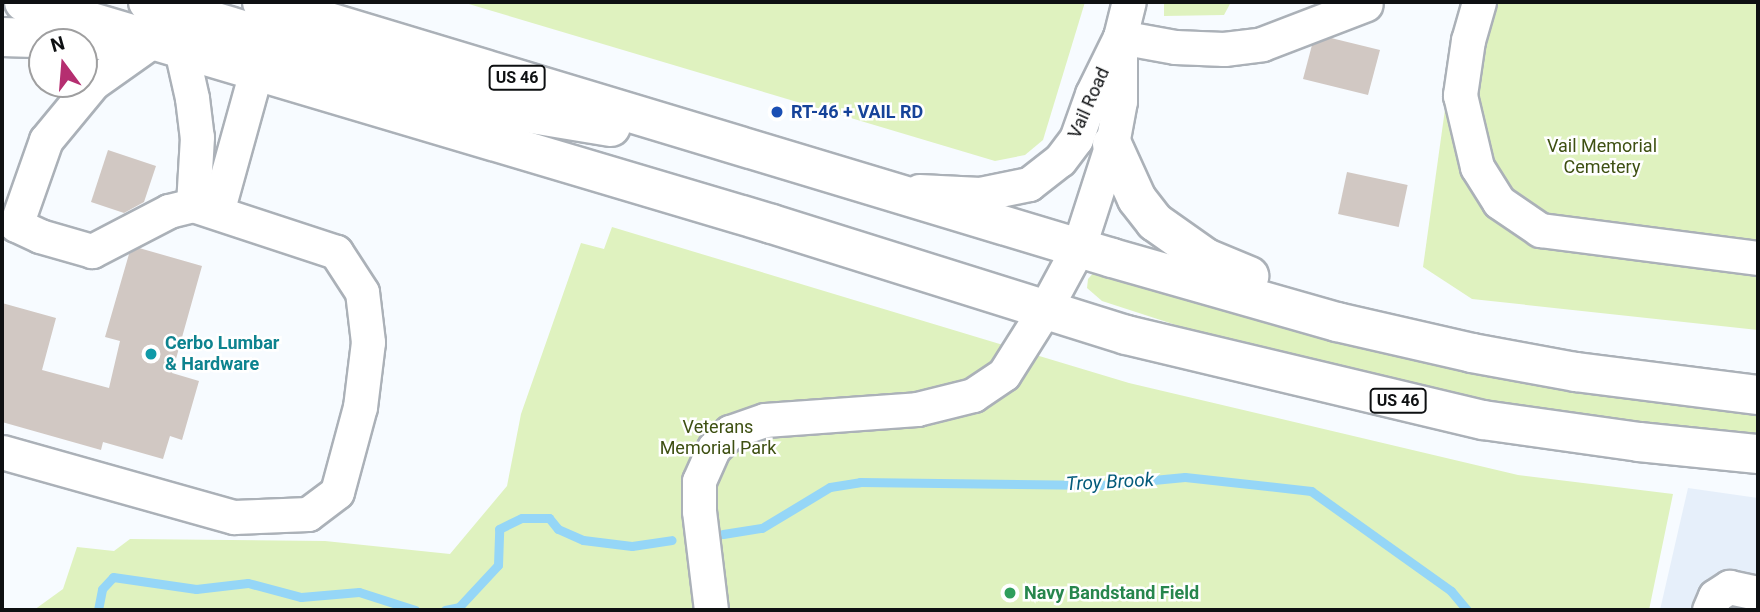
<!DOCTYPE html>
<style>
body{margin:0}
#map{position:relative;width:1760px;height:612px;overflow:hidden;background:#f7fbff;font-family:Roboto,sans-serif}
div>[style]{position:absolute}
.built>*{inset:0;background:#e6effa}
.green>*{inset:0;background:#dff2bf}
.stream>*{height:9px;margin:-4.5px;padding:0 4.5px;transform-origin:4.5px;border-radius:4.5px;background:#95d6f7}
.building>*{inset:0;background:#d1c8c3;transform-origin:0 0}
.roads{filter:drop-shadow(2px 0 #abb1b8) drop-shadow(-2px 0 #abb1b8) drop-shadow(0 2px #abb1b8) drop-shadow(0 -2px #abb1b8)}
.minor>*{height:33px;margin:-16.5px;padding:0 16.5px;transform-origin:16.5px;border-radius:16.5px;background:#fff}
.highway>*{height:38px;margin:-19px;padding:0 19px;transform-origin:19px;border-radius:19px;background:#fff}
.dots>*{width:19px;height:19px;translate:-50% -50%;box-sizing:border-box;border:4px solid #fff;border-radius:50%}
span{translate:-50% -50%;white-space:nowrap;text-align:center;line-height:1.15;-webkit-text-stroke:5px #fff;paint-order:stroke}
.shield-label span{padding:2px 5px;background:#fff;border:2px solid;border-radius:5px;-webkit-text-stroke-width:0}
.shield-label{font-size:16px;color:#0e1012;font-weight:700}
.street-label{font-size:18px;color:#0e1012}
.transit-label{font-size:18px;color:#164399;font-weight:700}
.left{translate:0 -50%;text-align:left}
.park-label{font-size:18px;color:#3e5012}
.culture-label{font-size:18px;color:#0d838f;font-weight:700}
.leisure-label{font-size:18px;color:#27864d;font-weight:700}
.water-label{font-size:19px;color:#045b7b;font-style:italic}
.frame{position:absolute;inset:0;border:4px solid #0e1012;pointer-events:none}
.north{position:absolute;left:28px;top:28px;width:70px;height:70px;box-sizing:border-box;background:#fff;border:2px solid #9f9fa0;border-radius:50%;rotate:344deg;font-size:19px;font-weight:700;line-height:28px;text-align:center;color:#0e1012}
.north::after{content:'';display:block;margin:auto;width:24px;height:32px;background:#b52e70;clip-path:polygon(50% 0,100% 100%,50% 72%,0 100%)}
</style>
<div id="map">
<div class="built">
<i style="clip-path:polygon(1688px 488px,1758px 498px,1758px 610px,1660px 610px)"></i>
</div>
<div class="green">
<i style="clip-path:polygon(462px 2px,1085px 2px,1043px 140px,1025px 155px,995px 161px)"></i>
<i style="clip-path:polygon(1164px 2px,1231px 2px,1224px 15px,1164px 16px)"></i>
<i style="clip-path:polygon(1460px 2px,1758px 2px,1758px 330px,1472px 299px,1423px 267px)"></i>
<i style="clip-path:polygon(612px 227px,1129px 383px,1518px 475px,1673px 494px,1649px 610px,34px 610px,63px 589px,77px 547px,114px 551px,130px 539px,325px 541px,450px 554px,507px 486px,521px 414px,581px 243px,604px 249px)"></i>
<i style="clip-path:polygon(1095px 271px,1758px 409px,1758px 435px,1586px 418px,1368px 378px,1216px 338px,1102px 301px,1087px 288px,1088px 279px)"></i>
</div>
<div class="stream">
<i style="left:723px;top:534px;width:39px;rotate:-9deg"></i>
<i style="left:762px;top:528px;width:79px;rotate:-31.1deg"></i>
<i style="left:830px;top:487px;width:30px;rotate:-9deg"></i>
<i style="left:860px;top:482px;width:241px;rotate:0.7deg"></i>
<i style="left:1101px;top:485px;width:84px;rotate:-5.4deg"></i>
<i style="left:1185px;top:477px;width:127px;rotate:6.3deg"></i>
<i style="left:1311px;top:491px;width:172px;rotate:35.5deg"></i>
<i style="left:1451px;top:591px;width:25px;rotate:50deg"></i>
<i style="left:98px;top:610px;width:21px;rotate:-79deg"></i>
<i style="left:102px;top:589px;width:16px;rotate:-47deg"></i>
<i style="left:113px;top:577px;width:84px;rotate:8.2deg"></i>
<i style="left:196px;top:589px;width:52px;rotate:-6.6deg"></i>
<i style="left:248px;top:583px;width:55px;rotate:14.8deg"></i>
<i style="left:301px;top:597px;width:58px;rotate:-4.9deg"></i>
<i style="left:359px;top:592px;width:59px;rotate:17.8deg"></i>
<i style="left:445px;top:610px;width:14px;rotate:-12deg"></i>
<i style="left:459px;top:607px;width:57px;rotate:-47.1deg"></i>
<i style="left:498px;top:565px;width:36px;rotate:-88deg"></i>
<i style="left:499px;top:529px;width:25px;rotate:-26deg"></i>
<i style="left:522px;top:518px;width:27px"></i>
<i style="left:549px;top:518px;width:14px;rotate:51deg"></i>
<i style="left:558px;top:529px;width:27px;rotate:24deg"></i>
<i style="left:583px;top:540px;width:49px;rotate:7deg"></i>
<i style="left:632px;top:546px;width:40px;rotate:-8.5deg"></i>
</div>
<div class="building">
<i style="clip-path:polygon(1331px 38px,1380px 50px,1368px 95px,1303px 79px,1312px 45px)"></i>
<i style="clip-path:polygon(108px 150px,156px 166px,144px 202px,124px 213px,91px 202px)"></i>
<i style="left:1347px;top:172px;width:62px;height:43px;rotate:12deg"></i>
<i style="clip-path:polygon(139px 248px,202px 266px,172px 373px,199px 381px,182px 440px,170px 436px,163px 459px,103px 442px,101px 450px,2px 422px,2px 303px,56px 318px,42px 370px,109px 388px,120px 341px,105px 337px,129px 254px)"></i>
</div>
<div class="roads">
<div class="minor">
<i style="left:1479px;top:2px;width:40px;rotate:106deg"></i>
<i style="left:1468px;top:40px;width:56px;rotate:98.3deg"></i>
<i style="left:1460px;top:95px;width:74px;rotate:76.7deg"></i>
<i style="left:1477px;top:167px;width:41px;rotate:57.8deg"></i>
<i style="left:1499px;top:202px;width:50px;rotate:34.3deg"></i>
<i style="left:1540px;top:230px;width:220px;rotate:7.3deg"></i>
<i style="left:1120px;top:37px;width:56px;rotate:10.3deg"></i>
<i style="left:1175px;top:47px;width:49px;rotate:2.3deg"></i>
<i style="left:1224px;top:49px;width:38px;rotate:-7deg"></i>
<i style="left:1262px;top:44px;width:111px;rotate:-21deg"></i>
<i style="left:181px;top:49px;width:50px;rotate:77.3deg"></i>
<i style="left:192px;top:98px;width:39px;rotate:83deg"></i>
<i style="left:197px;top:137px;width:68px;rotate:93.4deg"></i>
<i style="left:919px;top:191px;width:61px;rotate:2.8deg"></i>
<i style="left:980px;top:194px;width:50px;rotate:-11.5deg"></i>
<i style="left:1029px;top:184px;width:39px;rotate:-38deg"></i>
<i style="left:1060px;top:160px;width:26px;rotate:-53deg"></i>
<i style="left:1076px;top:139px;width:48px;rotate:-70.4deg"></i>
<i style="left:1092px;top:94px;width:64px;rotate:-63.8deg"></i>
<i style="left:1120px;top:37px;width:36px;rotate:-76deg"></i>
<i style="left:217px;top:212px;width:146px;rotate:-74.5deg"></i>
<i style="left:2px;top:452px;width:241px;rotate:15.7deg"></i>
<i style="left:234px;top:517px;width:74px;rotate:-2.3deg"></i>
<i style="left:308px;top:514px;width:36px;rotate:-37deg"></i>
<i style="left:337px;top:492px;width:88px;rotate:-74.9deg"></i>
<i style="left:360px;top:407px;width:65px;rotate:-83deg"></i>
<i style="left:368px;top:342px;width:50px;rotate:-96.8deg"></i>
<i style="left:362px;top:292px;width:48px;rotate:-123deg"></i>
<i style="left:336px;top:252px;width:151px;rotate:-161.8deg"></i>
<i style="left:193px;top:205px;width:25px;rotate:166deg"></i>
<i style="left:169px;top:211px;width:87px;rotate:152.5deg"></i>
<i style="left:92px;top:251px;width:54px;rotate:-163.9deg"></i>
<i style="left:40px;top:236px;width:26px;rotate:-155deg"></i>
<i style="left:16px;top:225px;width:90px;rotate:-70.6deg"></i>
<i style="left:46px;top:140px;width:74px;rotate:-50.5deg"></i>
<i style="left:93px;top:83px;width:67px;rotate:-35.3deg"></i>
<i style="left:711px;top:610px;width:100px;rotate:-96.9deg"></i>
<i style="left:699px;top:511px;width:30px;rotate:-90deg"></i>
<i style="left:699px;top:481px;width:36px;rotate:-66deg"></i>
<i style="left:714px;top:448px;width:23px;rotate:-45deg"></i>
<i style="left:730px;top:432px;width:37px;rotate:-19deg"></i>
<i style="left:765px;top:420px;width:152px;rotate:-4.1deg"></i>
<i style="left:917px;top:409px;width:58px;rotate:-14deg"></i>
<i style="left:973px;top:395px;width:37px;rotate:-34deg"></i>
<i style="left:1004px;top:374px;width:77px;rotate:-57.8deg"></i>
<i style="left:1045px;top:309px;width:72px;rotate:-61.6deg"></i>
<i style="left:1079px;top:246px;width:107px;rotate:-72.1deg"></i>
<i style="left:1112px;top:144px;width:44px;rotate:-79.5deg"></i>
<i style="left:1120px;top:101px;width:64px;rotate:-90deg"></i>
<i style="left:1709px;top:610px;width:15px;rotate:-67deg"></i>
<i style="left:1715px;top:596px;width:17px;rotate:-33deg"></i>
<i style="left:1729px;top:587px;width:30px;rotate:12deg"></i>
</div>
<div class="highway">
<i style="left:24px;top:2px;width:780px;rotate:16.53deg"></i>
<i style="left:772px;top:224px;width:371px;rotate:17.4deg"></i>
<i style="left:1126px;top:335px;width:367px;rotate:13.4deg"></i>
<i style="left:1483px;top:420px;width:158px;rotate:8deg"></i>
<i style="left:1639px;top:442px;width:120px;rotate:5.8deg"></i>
<i style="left:148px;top:2px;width:388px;rotate:16.5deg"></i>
<i style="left:520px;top:112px;width:92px;rotate:9.4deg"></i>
<i style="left:262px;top:2px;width:888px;rotate:16.76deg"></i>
<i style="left:1112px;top:258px;width:234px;rotate:15.9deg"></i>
<i style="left:1337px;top:322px;width:139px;rotate:12.9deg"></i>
<i style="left:1472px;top:353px;width:106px;rotate:10.4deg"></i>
<i style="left:1576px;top:372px;width:183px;rotate:7.2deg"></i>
<i style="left:2px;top:37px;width:99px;rotate:1.7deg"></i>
<i style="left:1112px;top:144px;width:60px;rotate:65.6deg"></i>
<i style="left:1137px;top:199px;width:29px;rotate:52deg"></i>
<i style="left:1155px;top:222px;width:62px;rotate:35.2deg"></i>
<i style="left:1206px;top:258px;width:47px;rotate:22.7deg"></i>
</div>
</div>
<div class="dots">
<i style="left:777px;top:112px;background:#1a4fb4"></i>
<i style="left:151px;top:354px;background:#0f9aa8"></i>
<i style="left:1010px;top:593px;background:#2e9e5b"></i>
</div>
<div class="shield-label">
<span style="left:517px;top:78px">US 46</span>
<span style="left:1398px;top:401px">US 46</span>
</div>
<div class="street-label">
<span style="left:1089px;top:103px;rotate:-66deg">Vail Road</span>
</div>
<div class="transit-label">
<span class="left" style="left:791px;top:112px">RT-46 + VAIL RD</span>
</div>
<div class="park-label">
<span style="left:1602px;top:157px">Vail Memorial<br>Cemetery</span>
<span style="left:718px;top:438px">Veterans<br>Memorial Park</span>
</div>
<div class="culture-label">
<span class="left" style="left:165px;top:354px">Cerbo Lumbar<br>&amp; Hardware</span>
</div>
<div class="leisure-label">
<span class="left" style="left:1024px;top:593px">Navy Bandstand Field</span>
</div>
<div class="water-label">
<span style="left:1110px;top:482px;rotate:-3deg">Troy Brook</span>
</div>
<div class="frame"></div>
<div class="north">N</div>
</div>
